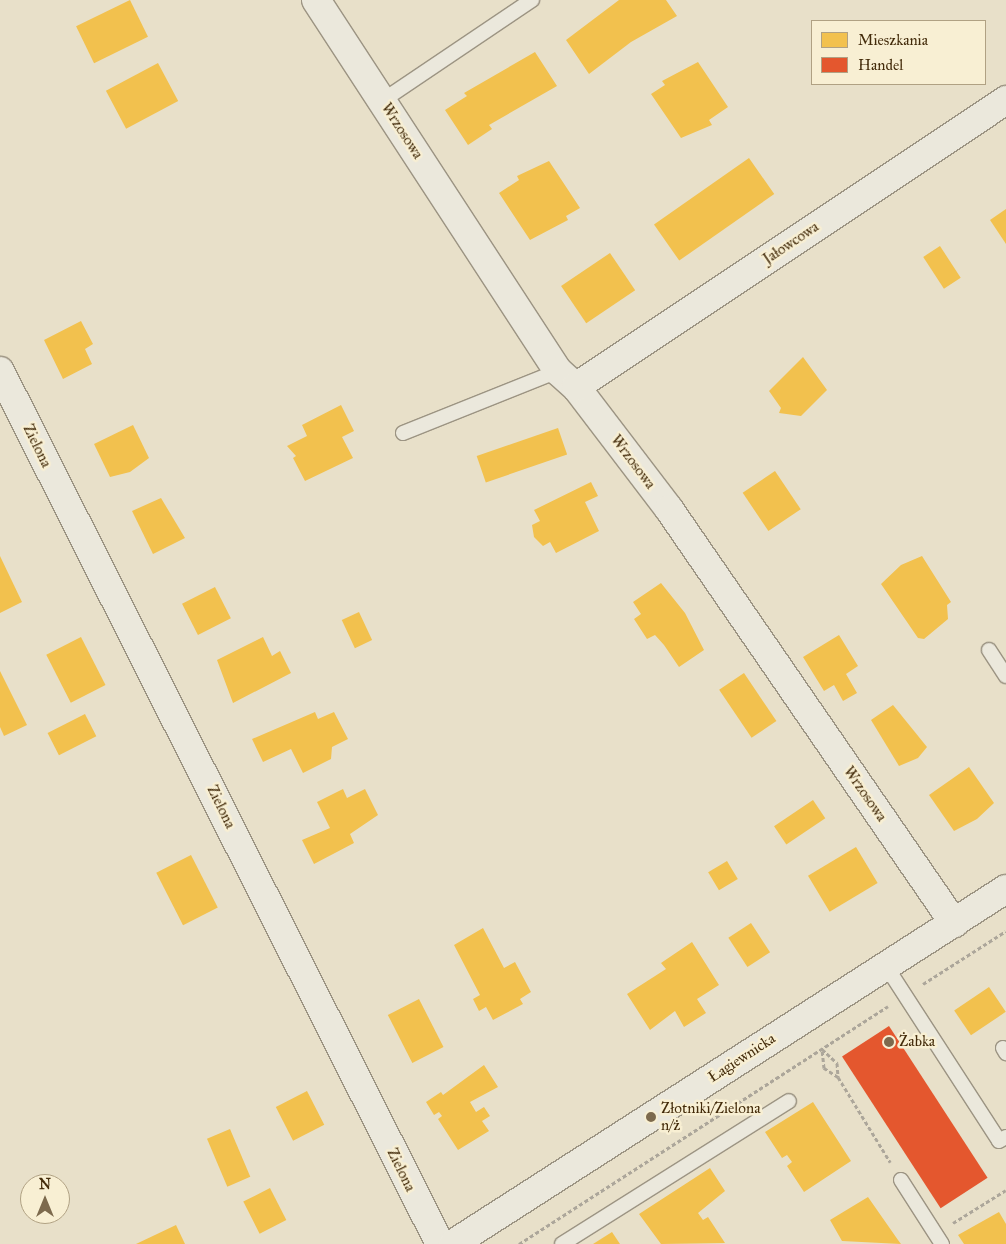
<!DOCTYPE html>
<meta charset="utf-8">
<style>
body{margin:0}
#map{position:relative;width:1006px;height:1244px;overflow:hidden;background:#e8e0c9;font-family:"IM FELL Great Primer",serif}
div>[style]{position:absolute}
.homes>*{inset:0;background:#f2c14e;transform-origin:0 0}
.shops>*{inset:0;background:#e4572e;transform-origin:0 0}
.path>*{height:3px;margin-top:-1.5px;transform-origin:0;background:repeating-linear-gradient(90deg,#aca69a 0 4px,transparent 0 6.5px)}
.roads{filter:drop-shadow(1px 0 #9c9483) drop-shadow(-1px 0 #9c9483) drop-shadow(0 1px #9c9483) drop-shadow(0 -1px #9c9483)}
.service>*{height:14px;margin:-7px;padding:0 7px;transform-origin:7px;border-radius:7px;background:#ebe8dc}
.minor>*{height:28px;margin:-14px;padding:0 14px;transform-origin:14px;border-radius:14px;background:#ebe8dc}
.dots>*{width:14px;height:14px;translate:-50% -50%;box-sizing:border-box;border:2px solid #f8efd3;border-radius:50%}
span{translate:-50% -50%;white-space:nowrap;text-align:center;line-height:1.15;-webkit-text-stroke:5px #f8efd3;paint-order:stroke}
.street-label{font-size:15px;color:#432b0a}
.poi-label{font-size:15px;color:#432b0a}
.left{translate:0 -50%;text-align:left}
.legend{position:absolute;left:811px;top:20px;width:175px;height:65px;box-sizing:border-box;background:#f8efd3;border:1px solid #b0a183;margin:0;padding:6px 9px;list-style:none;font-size:15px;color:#432b0a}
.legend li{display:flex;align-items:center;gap:10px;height:25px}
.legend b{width:25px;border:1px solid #b0a183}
.north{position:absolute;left:20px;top:1174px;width:50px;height:50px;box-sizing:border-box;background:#f8efd3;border:1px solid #b0a183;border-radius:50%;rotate:0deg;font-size:14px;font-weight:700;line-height:20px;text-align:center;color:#432b0a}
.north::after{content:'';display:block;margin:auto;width:18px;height:22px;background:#7d6a4d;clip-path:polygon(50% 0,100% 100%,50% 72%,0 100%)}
</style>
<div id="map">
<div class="homes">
<i style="left:130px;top:0;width:41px;height:60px;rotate:64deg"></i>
<i style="clip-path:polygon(619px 0,666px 0,677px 16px,631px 42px,589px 74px,566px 40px)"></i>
<i style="clip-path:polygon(535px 52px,557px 86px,489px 125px,492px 129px,468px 145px,445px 110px,467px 96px,464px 93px)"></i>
<i style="clip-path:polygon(698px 62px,728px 107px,709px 120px,712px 125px,681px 138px,651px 94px,665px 85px,662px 81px)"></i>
<i style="left:158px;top:63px;width:43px;height:59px;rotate:62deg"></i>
<i style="left:749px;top:158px;width:44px;height:116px;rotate:55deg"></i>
<i style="clip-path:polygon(549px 161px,580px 208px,566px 216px,568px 220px,530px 240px,499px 193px,519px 180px,517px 176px)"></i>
<i style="clip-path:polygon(1006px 209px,1006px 244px,990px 220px)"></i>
<i style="left:940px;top:246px;width:38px;height:20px;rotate:57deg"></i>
<i style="left:610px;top:253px;width:45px;height:59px;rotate:56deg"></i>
<i style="clip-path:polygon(81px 321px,93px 344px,85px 349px,92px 364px,63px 379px,44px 340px)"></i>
<i style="clip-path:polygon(803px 357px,827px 390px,801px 416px,779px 413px,781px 408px,769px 391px)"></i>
<i style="clip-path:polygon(341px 405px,354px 431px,342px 437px,353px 458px,305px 481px,293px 458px,296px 456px,287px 446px,307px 436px,302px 425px)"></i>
<i style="clip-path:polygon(133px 425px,149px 458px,130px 472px,110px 477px,94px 444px)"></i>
<i style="left:558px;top:428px;width:28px;height:86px;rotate:71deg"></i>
<i style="left:775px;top:471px;width:46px;height:39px;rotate:56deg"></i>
<i style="clip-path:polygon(591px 482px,598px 496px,585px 502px,599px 531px,556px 553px,550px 542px,543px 546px,534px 537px,532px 525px,540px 521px,534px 510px)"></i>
<i style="clip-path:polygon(161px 498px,185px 538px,153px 554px,132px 511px)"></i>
<i style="clip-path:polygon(0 556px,22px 602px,0 613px)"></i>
<i style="clip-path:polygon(922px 556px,951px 602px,947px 605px,948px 619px,924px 639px,918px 638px,881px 584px,901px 565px)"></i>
<i style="clip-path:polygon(661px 583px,685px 613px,704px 650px,679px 667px,664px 645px,655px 635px,647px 639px,634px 619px,641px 614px,633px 602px)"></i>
<i style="left:215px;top:587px;width:35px;height:37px;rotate:63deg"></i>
<i style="left:359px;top:612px;width:31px;height:19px;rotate:65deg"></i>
<i style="clip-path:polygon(839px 635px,858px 666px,846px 674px,857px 693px,843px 701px,834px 685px,824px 691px,803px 657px)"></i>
<i style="left:81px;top:637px;width:54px;height:39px;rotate:63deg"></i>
<i style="clip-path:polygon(263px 637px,272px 656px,280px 651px,291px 673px,233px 703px,217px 660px)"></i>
<i style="clip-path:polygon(0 671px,27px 725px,4px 736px,0 727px)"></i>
<i style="left:744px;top:673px;width:58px;height:30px;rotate:56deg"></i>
<i style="clip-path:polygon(893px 705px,927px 747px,918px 758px,899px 766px,871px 720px)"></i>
<i style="clip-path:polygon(315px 712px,318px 719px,334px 712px,348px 739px,332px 747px,331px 759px,303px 773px,291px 749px,263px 762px,252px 739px)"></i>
<i style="left:85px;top:714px;width:25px;height:42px;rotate:63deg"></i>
<i style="clip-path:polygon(969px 767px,994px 803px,977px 819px,954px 831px,929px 795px)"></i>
<i style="clip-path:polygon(343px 789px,347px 798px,365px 789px,378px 815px,350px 834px,354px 843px,314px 864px,302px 840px,330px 828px,317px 802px)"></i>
<i style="left:813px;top:800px;width:22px;height:47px;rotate:56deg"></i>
<i style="left:856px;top:847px;width:42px;height:56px;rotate:59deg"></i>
<i style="left:191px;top:855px;width:59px;height:39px;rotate:63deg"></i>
<i style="left:727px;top:861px;width:21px;height:22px;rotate:59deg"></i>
<i style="left:751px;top:923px;width:35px;height:27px;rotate:57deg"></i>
<i style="clip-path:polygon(483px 928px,504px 968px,515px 962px,531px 992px,520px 999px,523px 1004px,493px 1020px,486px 1007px,479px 1011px,473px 999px,480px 995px,454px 945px)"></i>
<i style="clip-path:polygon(692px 942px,719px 985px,697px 999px,706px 1013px,684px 1027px,675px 1011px,650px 1030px,627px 994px,666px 969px,661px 963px)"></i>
<i style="left:989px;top:987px;width:30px;height:42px;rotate:56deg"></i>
<i style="left:419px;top:999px;width:54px;height:35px;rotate:63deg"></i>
<i style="clip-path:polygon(484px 1065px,498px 1087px,470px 1102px,476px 1112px,484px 1107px,490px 1116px,482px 1121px,489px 1131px,458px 1150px,438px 1119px,442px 1116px,439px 1112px,434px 1115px,426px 1102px,441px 1092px,443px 1095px)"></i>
<i style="left:307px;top:1091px;width:38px;height:35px;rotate:63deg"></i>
<i style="clip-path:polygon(813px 1102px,851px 1161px,804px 1192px,787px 1166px,792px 1162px,787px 1155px,782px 1158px,765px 1132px)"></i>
<i style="left:230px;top:1129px;width:52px;height:25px;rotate:67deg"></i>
<i style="clip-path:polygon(710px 1168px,725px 1191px,698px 1213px,703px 1220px,708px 1217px,725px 1243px,661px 1244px,639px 1214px)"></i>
<i style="left:270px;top:1188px;width:36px;height:30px;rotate:63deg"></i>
<i style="clip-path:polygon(868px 1197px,898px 1240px,901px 1244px,842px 1241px,830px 1220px)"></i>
<i style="clip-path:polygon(999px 1212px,1006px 1224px,1006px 1244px,964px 1244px,958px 1235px)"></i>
<i style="clip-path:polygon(176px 1225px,185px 1244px,136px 1244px)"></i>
<i style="clip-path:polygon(612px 1232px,620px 1244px,593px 1244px)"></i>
</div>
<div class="shops">
<i style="left:889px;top:1026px;width:181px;height:56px;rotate:57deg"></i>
</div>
<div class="path">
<i style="left:923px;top:984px;width:98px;rotate:-32.6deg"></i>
<i style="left:838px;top:1077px;width:17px;rotate:-147deg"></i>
<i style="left:824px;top:1068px;width:19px;rotate:-96deg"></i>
<i style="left:822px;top:1049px;width:21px;rotate:43deg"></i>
<i style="left:837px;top:1063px;width:14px;rotate:86deg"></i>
<i style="left:838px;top:1077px;width:100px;rotate:58.5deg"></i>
<i style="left:953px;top:1223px;width:62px;rotate:-31.9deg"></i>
<i style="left:519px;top:1244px;width:439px;rotate:-32.8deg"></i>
</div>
<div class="roads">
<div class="service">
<i style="left:382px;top:101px;width:181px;rotate:-34deg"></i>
<i style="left:403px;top:433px;width:167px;rotate:-21.8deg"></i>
<i style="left:989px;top:650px;width:31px;rotate:57deg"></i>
<i style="left:886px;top:966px;width:208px;rotate:57.1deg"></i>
<i style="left:999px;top:1141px;width:8px;rotate:-30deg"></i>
<i style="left:1003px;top:1048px;width:6px;rotate:59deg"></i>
<i style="left:901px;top:1180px;width:76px;rotate:57.4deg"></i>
<i style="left:562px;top:1244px;width:268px;rotate:-32.2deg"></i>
</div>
<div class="minor">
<i style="left:316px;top:0;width:443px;rotate:56.9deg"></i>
<i style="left:558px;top:371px;width:24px;rotate:42deg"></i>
<i style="left:576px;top:387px;width:153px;rotate:52.7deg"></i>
<i style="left:669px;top:509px;width:503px;rotate:55.46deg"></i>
<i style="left:0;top:371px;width:978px;rotate:63.25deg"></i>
<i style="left:576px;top:387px;width:517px;rotate:-33.72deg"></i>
<i style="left:453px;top:1244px;width:657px;rotate:-32.7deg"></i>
</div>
</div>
<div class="dots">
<i style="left:889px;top:1042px;background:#7d6a4d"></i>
<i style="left:651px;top:1117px;background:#7d6a4d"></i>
</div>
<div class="street-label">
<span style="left:402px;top:131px;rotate:57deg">Wrzosowa</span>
<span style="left:791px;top:243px;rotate:-34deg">Jałowcowa</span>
<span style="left:37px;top:446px;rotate:64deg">Zielona</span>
<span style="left:633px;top:462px;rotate:53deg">Wrzosowa</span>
<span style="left:865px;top:794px;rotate:55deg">Wrzosowa</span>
<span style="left:221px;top:807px;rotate:64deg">Zielona</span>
<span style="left:742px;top:1058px;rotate:-33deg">Łagiewnicka</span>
<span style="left:401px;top:1170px;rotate:64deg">Zielona</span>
</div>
<div class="poi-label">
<span class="left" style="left:899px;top:1042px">Żabka</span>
<span class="left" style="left:661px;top:1117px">Złotniki/Zielona<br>n/ż</span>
</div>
<ul class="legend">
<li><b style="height:14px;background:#f2c14e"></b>Mieszkania</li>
<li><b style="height:14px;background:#e4572e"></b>Handel</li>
</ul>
<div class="north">N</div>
</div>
